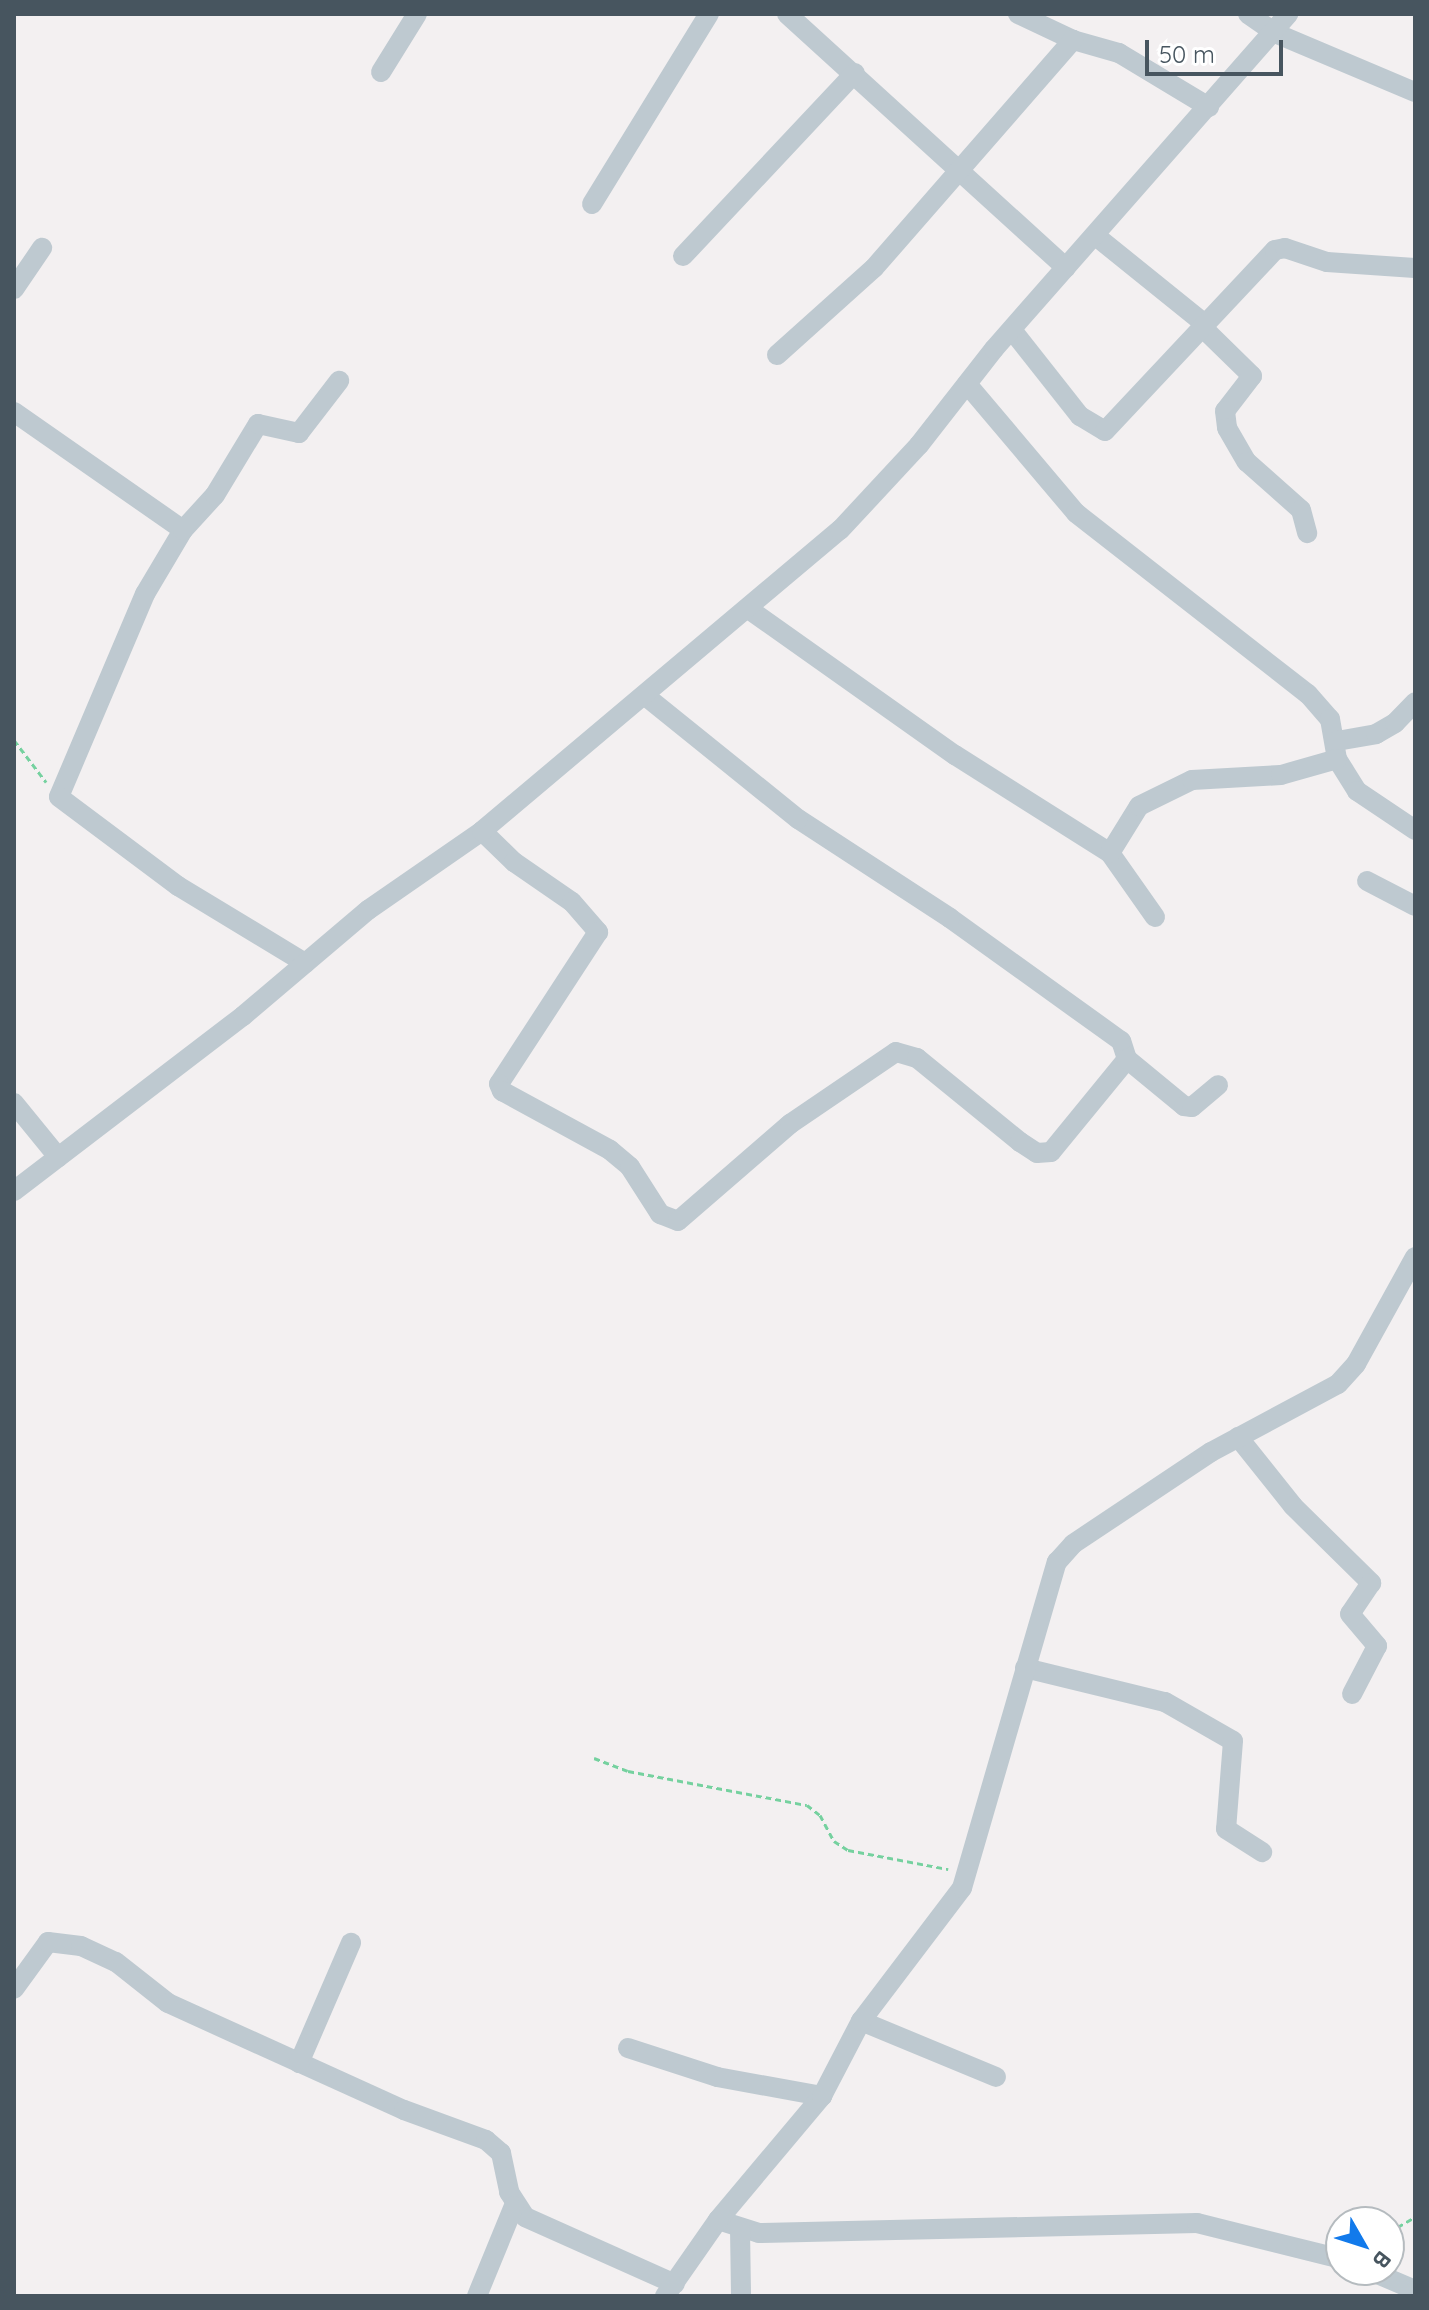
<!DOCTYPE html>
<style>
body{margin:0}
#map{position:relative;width:1429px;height:2310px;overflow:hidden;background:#f3f0f1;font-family:Quicksand,sans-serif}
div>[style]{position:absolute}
.path>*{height:3px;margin-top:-1.5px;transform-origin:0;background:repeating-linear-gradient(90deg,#75d19f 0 6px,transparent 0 10px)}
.minor>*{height:20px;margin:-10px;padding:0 10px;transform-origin:10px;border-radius:10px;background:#bec9d0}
span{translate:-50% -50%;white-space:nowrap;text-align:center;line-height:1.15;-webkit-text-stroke:7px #fff;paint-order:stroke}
.frame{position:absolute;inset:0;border:16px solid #47555f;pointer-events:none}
.north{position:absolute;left:1325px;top:2206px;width:80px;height:80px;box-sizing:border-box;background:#fff;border:2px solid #b5bbbf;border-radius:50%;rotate:129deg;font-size:22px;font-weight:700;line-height:32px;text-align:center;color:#47555f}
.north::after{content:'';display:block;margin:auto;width:28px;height:36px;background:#127aeb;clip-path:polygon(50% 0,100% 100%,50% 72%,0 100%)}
.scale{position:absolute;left:1145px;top:40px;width:138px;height:36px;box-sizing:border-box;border:4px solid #47555f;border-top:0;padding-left:10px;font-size:24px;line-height:28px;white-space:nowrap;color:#47555f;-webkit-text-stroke:6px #fff;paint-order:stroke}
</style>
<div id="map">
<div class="path">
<i style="left:14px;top:740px;width:53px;rotate:52.7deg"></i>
<i style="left:594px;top:1758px;width:36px;rotate:21deg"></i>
<i style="left:628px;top:1771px;width:182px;rotate:10.8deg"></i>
<i style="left:807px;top:1805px;width:16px;rotate:38deg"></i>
<i style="left:820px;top:1815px;width:30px;rotate:62deg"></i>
<i style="left:834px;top:1841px;width:17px;rotate:33deg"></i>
<i style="left:848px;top:1850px;width:102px;rotate:10.8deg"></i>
<i style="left:1389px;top:2232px;width:30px;rotate:-30deg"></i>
</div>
<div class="minor">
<i style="left:787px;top:14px;width:377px;rotate:42.3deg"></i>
<i style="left:1018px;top:14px;width:61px;rotate:25.3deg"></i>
<i style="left:1073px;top:40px;width:48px;rotate:15.8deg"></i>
<i style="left:1119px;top:53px;width:105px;rotate:31deg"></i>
<i style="left:1248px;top:14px;width:33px;rotate:35deg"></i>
<i style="left:1275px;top:33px;width:152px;rotate:22.9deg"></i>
<i style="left:381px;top:72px;width:68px;rotate:-58.2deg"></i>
<i style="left:592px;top:204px;width:223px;rotate:-58.4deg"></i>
<i style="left:1097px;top:237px;width:139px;rotate:38.9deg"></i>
<i style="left:683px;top:256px;width:251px;rotate:-46.8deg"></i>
<i style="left:14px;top:289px;width:50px;rotate:-55.7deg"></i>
<i style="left:1202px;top:327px;width:70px;rotate:44.4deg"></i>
<i style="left:1252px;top:376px;width:44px;rotate:127.6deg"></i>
<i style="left:1225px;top:411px;width:17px;rotate:83deg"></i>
<i style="left:1227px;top:428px;width:39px;rotate:60deg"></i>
<i style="left:1247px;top:462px;width:72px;rotate:41.6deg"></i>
<i style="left:1301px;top:510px;width:24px;rotate:75deg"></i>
<i style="left:1012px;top:330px;width:110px;rotate:51.7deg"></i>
<i style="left:1080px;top:416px;width:29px;rotate:31deg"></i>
<i style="left:1105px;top:431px;width:248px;rotate:-46.8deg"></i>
<i style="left:1275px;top:250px;width:10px;rotate:-11deg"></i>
<i style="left:1285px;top:248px;width:44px;rotate:18.4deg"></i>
<i style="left:1327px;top:262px;width:88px;rotate:3.9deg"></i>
<i style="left:777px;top:355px;width:130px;rotate:-41.9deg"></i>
<i style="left:874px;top:268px;width:303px;rotate:-48.9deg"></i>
<i style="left:967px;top:384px;width:169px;rotate:49.8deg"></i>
<i style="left:1076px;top:513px;width:294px;rotate:38deg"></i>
<i style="left:1308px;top:694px;width:33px;rotate:49deg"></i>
<i style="left:1330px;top:719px;width:41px;rotate:80.1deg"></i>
<i style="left:1337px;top:759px;width:38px;rotate:58deg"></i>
<i style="left:1357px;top:791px;width:70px;rotate:33.9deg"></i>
<i style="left:14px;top:412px;width:206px;rotate:34.9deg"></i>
<i style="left:183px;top:530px;width:74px;rotate:120.7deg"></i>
<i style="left:145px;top:594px;width:220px;rotate:113deg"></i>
<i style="left:59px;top:797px;width:149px;rotate:36.8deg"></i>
<i style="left:178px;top:886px;width:149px;rotate:31.2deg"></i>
<i style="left:183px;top:530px;width:47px;rotate:-47.6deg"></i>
<i style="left:215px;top:495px;width:83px;rotate:-58.8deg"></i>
<i style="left:258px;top:424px;width:42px;rotate:12.4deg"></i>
<i style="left:299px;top:433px;width:66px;rotate:-52.4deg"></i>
<i style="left:750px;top:610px;width:251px;rotate:35.3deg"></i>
<i style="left:955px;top:755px;width:183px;rotate:32.3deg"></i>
<i style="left:1337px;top:741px;width:40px;rotate:-10deg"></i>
<i style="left:1376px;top:734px;width:22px;rotate:-30deg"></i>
<i style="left:1395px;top:723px;width:29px;rotate:-46deg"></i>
<i style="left:482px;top:831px;width:45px;rotate:44.1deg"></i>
<i style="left:514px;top:862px;width:70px;rotate:34.6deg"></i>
<i style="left:572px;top:902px;width:40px;rotate:49deg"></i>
<i style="left:598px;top:932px;width:181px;rotate:123.1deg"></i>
<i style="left:499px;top:1084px;width:8px;rotate:67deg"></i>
<i style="left:502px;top:1091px;width:123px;rotate:28.6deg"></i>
<i style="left:610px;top:1150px;width:26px;rotate:40deg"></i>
<i style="left:630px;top:1167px;width:56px;rotate:57.4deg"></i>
<i style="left:660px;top:1214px;width:19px;rotate:21deg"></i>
<i style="left:678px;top:1221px;width:148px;rotate:-40.9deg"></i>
<i style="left:790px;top:1124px;width:128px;rotate:-34.2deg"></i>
<i style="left:896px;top:1052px;width:22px;rotate:16deg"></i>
<i style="left:917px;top:1058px;width:133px;rotate:39.2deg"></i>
<i style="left:1020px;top:1142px;width:20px;rotate:33deg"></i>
<i style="left:1037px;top:1153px;width:14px;rotate:-4deg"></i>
<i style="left:1051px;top:1152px;width:120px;rotate:-50.7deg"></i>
<i style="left:1127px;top:1059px;width:19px;rotate:-108deg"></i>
<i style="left:1121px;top:1041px;width:211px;rotate:-144.3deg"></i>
<i style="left:950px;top:918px;width:181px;rotate:-146.9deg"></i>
<i style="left:798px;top:819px;width:194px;rotate:-141.1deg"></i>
<i style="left:1367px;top:881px;width:54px;rotate:27.5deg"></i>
<i style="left:1155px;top:917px;width:78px;rotate:-125.1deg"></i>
<i style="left:1110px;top:853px;width:55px;rotate:-58.3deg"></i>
<i style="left:1139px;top:806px;width:59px;rotate:-26.1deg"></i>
<i style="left:1192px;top:780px;width:89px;rotate:-3.2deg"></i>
<i style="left:1281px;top:775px;width:58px;rotate:-15.9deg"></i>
<i style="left:1127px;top:1059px;width:74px;rotate:39.5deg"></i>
<i style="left:1184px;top:1106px;width:8px;rotate:7deg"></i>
<i style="left:1192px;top:1107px;width:34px;rotate:-40deg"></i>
<i style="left:14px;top:1103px;width:70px;rotate:50.8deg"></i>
<i style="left:14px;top:1191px;width:288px;rotate:-37.4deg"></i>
<i style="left:243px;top:1016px;width:164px;rotate:-40.3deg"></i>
<i style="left:368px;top:910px;width:139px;rotate:-34.7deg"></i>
<i style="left:482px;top:831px;width:468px;rotate:-40.1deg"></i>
<i style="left:840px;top:530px;width:116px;rotate:-47.1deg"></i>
<i style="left:919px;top:445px;width:122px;rotate:-52deg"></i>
<i style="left:994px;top:349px;width:446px;rotate:-48.7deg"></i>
<i style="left:1238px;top:1437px;width:88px;rotate:51.4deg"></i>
<i style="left:1293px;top:1506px;width:110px;rotate:44.6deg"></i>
<i style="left:1371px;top:1583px;width:37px;rotate:124deg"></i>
<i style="left:1350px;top:1614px;width:42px;rotate:49.8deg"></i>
<i style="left:1377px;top:1646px;width:54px;rotate:117.5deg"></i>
<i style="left:1025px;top:1668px;width:144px;rotate:13.7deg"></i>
<i style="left:1165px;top:1702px;width:78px;rotate:29.8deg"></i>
<i style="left:1233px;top:1741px;width:88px;rotate:94.5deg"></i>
<i style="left:1226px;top:1829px;width:43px;rotate:32.6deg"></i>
<i style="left:14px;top:1989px;width:58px;rotate:-54.1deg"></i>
<i style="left:48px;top:1942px;width:33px;rotate:7deg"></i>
<i style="left:81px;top:1946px;width:38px;rotate:25deg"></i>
<i style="left:116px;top:1962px;width:66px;rotate:38.3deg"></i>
<i style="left:168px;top:2003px;width:259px;rotate:24.4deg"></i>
<i style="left:404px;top:2110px;width:87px;rotate:20.1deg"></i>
<i style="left:486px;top:2140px;width:20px;rotate:41deg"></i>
<i style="left:501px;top:2153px;width:40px;rotate:78deg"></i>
<i style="left:509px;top:2192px;width:30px;rotate:57deg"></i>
<i style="left:525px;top:2217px;width:164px;rotate:24.1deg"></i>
<i style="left:861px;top:2021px;width:146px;rotate:22.5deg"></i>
<i style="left:628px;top:2048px;width:94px;rotate:18deg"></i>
<i style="left:717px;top:2077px;width:107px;rotate:10.3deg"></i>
<i style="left:299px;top:2063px;width:131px;rotate:-66.6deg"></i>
<i style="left:718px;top:2220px;width:43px;rotate:17.6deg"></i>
<i style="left:759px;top:2233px;width:438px;rotate:-1.3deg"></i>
<i style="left:1197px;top:2223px;width:148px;rotate:14deg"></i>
<i style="left:740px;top:2229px;width:67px;rotate:89.1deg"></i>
<i style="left:1368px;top:2270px;width:51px;rotate:23.1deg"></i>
<i style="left:477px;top:2296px;width:97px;rotate:-67.7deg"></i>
<i style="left:665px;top:2296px;width:93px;rotate:-55.1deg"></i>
<i style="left:718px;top:2220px;width:162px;rotate:-50deg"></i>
<i style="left:822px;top:2096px;width:85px;rotate:-62.5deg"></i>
<i style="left:861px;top:2021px;width:167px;rotate:-52.8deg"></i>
<i style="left:962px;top:1888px;width:340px;rotate:-73.8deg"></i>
<i style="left:1057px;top:1562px;width:24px;rotate:-48deg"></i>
<i style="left:1073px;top:1544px;width:166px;rotate:-33.7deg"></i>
<i style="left:1211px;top:1452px;width:144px;rotate:-28.2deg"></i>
<i style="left:1338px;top:1384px;width:27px;rotate:-48deg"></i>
<i style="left:1356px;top:1364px;width:122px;rotate:-61.1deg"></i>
</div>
<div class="frame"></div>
<div class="north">B</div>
<div class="scale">50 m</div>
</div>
